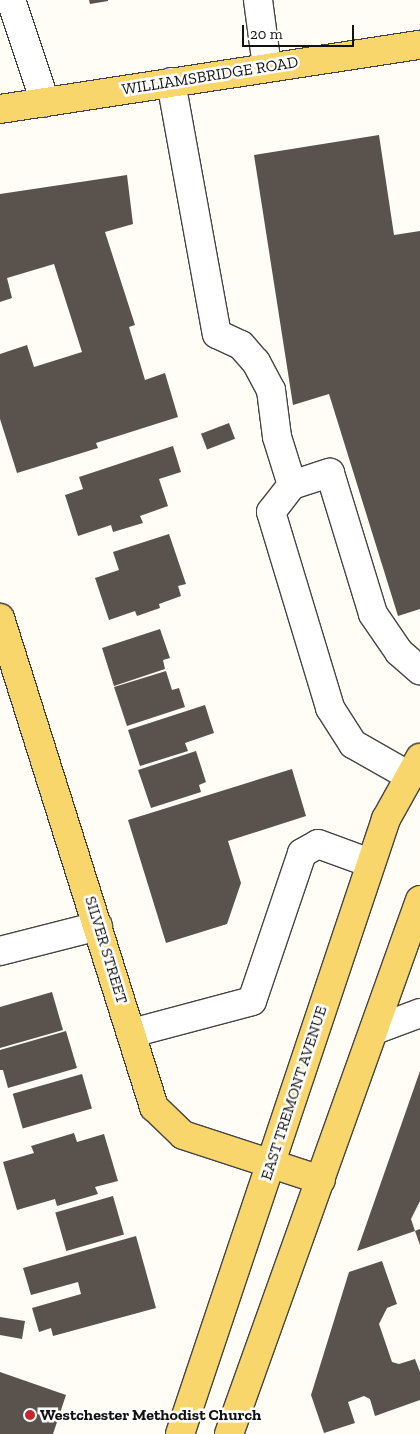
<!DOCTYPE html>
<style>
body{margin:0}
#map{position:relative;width:420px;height:1434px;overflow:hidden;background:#fffdf5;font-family:"Zilla Slab",serif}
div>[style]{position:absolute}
.building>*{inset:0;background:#5a524d;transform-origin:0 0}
.roads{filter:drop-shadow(1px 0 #444) drop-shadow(-1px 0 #444) drop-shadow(0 1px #444) drop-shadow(0 -1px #444)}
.minor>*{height:28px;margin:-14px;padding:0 14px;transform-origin:14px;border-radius:14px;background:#fff}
.major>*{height:28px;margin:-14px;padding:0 14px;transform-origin:14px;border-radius:14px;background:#f9d66b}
.dots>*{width:14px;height:14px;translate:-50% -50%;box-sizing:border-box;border:2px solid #fff;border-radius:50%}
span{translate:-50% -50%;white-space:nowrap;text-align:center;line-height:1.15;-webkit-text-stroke:5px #fff;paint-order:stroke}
.street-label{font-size:16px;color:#111}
.poi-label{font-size:16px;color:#111;font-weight:700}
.left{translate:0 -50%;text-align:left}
.scale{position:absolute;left:242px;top:25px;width:112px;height:22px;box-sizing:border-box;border:2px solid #111;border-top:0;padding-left:6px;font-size:15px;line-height:18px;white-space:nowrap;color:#111;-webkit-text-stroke:4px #fff;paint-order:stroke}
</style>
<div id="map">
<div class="building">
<i style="clip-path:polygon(89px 0,108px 0,108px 1px,90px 4px)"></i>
<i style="clip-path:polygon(379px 135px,394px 235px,420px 231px,420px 609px,398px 616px,329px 394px,293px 405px,254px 155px)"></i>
<i style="clip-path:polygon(127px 175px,133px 224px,105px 232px,135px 325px,129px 327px,145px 380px,165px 373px,178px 417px,96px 443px,98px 448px,17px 473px,0 419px,0 354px,27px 345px,34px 367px,82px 352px,54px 264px,7px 278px,12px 298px,0 302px,0 194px)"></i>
<i style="left:229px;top:423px;width:17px;height:30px;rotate:69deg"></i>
<i style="clip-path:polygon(173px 446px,181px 472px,159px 479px,168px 506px,140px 516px,143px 523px,113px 532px,111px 525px,78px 536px,65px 495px,83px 489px,79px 477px)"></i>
<i style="clip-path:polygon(169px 534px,186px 584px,178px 586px,181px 596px,159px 604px,160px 608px,137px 616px,135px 611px,109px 620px,95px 578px,119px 570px,113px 552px)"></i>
<i style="clip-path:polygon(160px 629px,170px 658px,163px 660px,165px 669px,114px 686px,102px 648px)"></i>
<i style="clip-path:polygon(166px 671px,172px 690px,179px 688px,185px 707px,127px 726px,114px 687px)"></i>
<i style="clip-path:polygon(205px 705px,214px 733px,185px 743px,188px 751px,140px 766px,128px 730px)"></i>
<i style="clip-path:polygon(196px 751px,206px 782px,199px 785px,201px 792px,151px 808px,138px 770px)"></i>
<i style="clip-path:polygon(292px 769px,306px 816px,228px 841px,241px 883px,227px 924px,166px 943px,128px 820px)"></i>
<i style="clip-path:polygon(52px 992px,63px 1030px,0 1048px,0 1007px)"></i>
<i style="clip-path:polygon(66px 1031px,77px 1068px,8px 1088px,3px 1070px,0 1070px,0 1050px)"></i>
<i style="clip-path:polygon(420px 1071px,420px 1201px,411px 1219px,415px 1231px,357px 1251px)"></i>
<i style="left:82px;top:1074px;width:36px;height:72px;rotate:74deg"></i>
<i style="clip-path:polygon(74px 1133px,77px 1142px,104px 1134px,118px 1181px,95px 1187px,98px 1194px,57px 1206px,55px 1199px,17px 1210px,3px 1162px,34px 1153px,31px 1146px)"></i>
<i style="left:113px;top:1196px;width:40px;height:60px;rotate:74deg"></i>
<i style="clip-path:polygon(420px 1229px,420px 1245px,415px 1231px)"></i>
<i style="clip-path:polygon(136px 1236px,156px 1308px,53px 1336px,51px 1328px,39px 1332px,32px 1308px,81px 1294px,78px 1282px,31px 1295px,23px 1268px)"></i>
<i style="clip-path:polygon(382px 1261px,397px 1304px,387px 1308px,379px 1324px,392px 1362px,399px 1364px,415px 1359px,420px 1372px,420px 1400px,375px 1416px,370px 1399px,364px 1396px,348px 1402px,355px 1423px,324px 1433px,311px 1395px,349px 1272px)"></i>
<i style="clip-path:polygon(0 1317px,25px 1321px,22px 1339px,0 1335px)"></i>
<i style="clip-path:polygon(0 1372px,66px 1395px,53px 1434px,0 1434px)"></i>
</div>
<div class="roads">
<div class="minor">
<i style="left:11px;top:0;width:108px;rotate:71.6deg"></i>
<i style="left:258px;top:0;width:68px;rotate:82.3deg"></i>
<i style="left:171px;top:82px;width:256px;rotate:79.7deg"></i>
<i style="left:217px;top:334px;width:26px;rotate:25deg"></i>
<i style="left:241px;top:345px;width:23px;rotate:49deg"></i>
<i style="left:256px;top:362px;width:32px;rotate:62deg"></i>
<i style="left:271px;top:390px;width:47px;rotate:82.7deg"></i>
<i style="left:277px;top:437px;width:50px;rotate:72.6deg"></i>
<i style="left:292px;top:485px;width:40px;rotate:-18deg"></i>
<i style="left:330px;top:473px;width:147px;rotate:73deg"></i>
<i style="left:373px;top:614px;width:46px;rotate:55.6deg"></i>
<i style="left:399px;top:652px;width:28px;rotate:41deg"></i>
<i style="left:292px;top:485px;width:34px;rotate:128deg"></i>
<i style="left:271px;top:512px;width:205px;rotate:73.2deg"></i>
<i style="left:330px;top:708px;width:43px;rotate:57.4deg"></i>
<i style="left:353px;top:744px;width:64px;rotate:29.7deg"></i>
<i style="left:0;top:951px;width:101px;rotate:-14.3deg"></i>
<i style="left:375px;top:1030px;width:48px;rotate:-20.7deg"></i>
<i style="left:132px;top:1033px;width:124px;rotate:-14.9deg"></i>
<i style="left:252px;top:1001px;width:156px;rotate:-71.3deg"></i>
<i style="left:302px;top:853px;width:18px;rotate:-29deg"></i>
<i style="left:318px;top:844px;width:55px;rotate:20.1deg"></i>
</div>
<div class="major">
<i style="left:0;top:109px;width:425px;rotate:-8.7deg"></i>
<i style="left:0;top:618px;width:513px;rotate:72.52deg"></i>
<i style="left:154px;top:1107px;width:40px;rotate:44deg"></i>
<i style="left:183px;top:1135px;width:145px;rotate:18.1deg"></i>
<i style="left:180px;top:1434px;width:649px;rotate:-71.48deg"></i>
<i style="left:386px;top:819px;width:70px;rotate:-60.9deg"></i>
<i style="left:229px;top:1434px;width:567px;rotate:-70.32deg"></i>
</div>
</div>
<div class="dots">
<i style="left:30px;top:1415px;background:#c4262e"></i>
</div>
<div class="street-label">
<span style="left:210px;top:76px;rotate:-9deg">WILLIAMSBRIDGE ROAD</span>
<span style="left:106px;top:950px;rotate:73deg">SILVER STREET</span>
<span style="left:294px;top:1093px;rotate:-72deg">EAST TREMONT AVENUE</span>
</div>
<div class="poi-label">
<span class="left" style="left:40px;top:1415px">Westchester Methodist Church</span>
</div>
<div class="scale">20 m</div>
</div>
